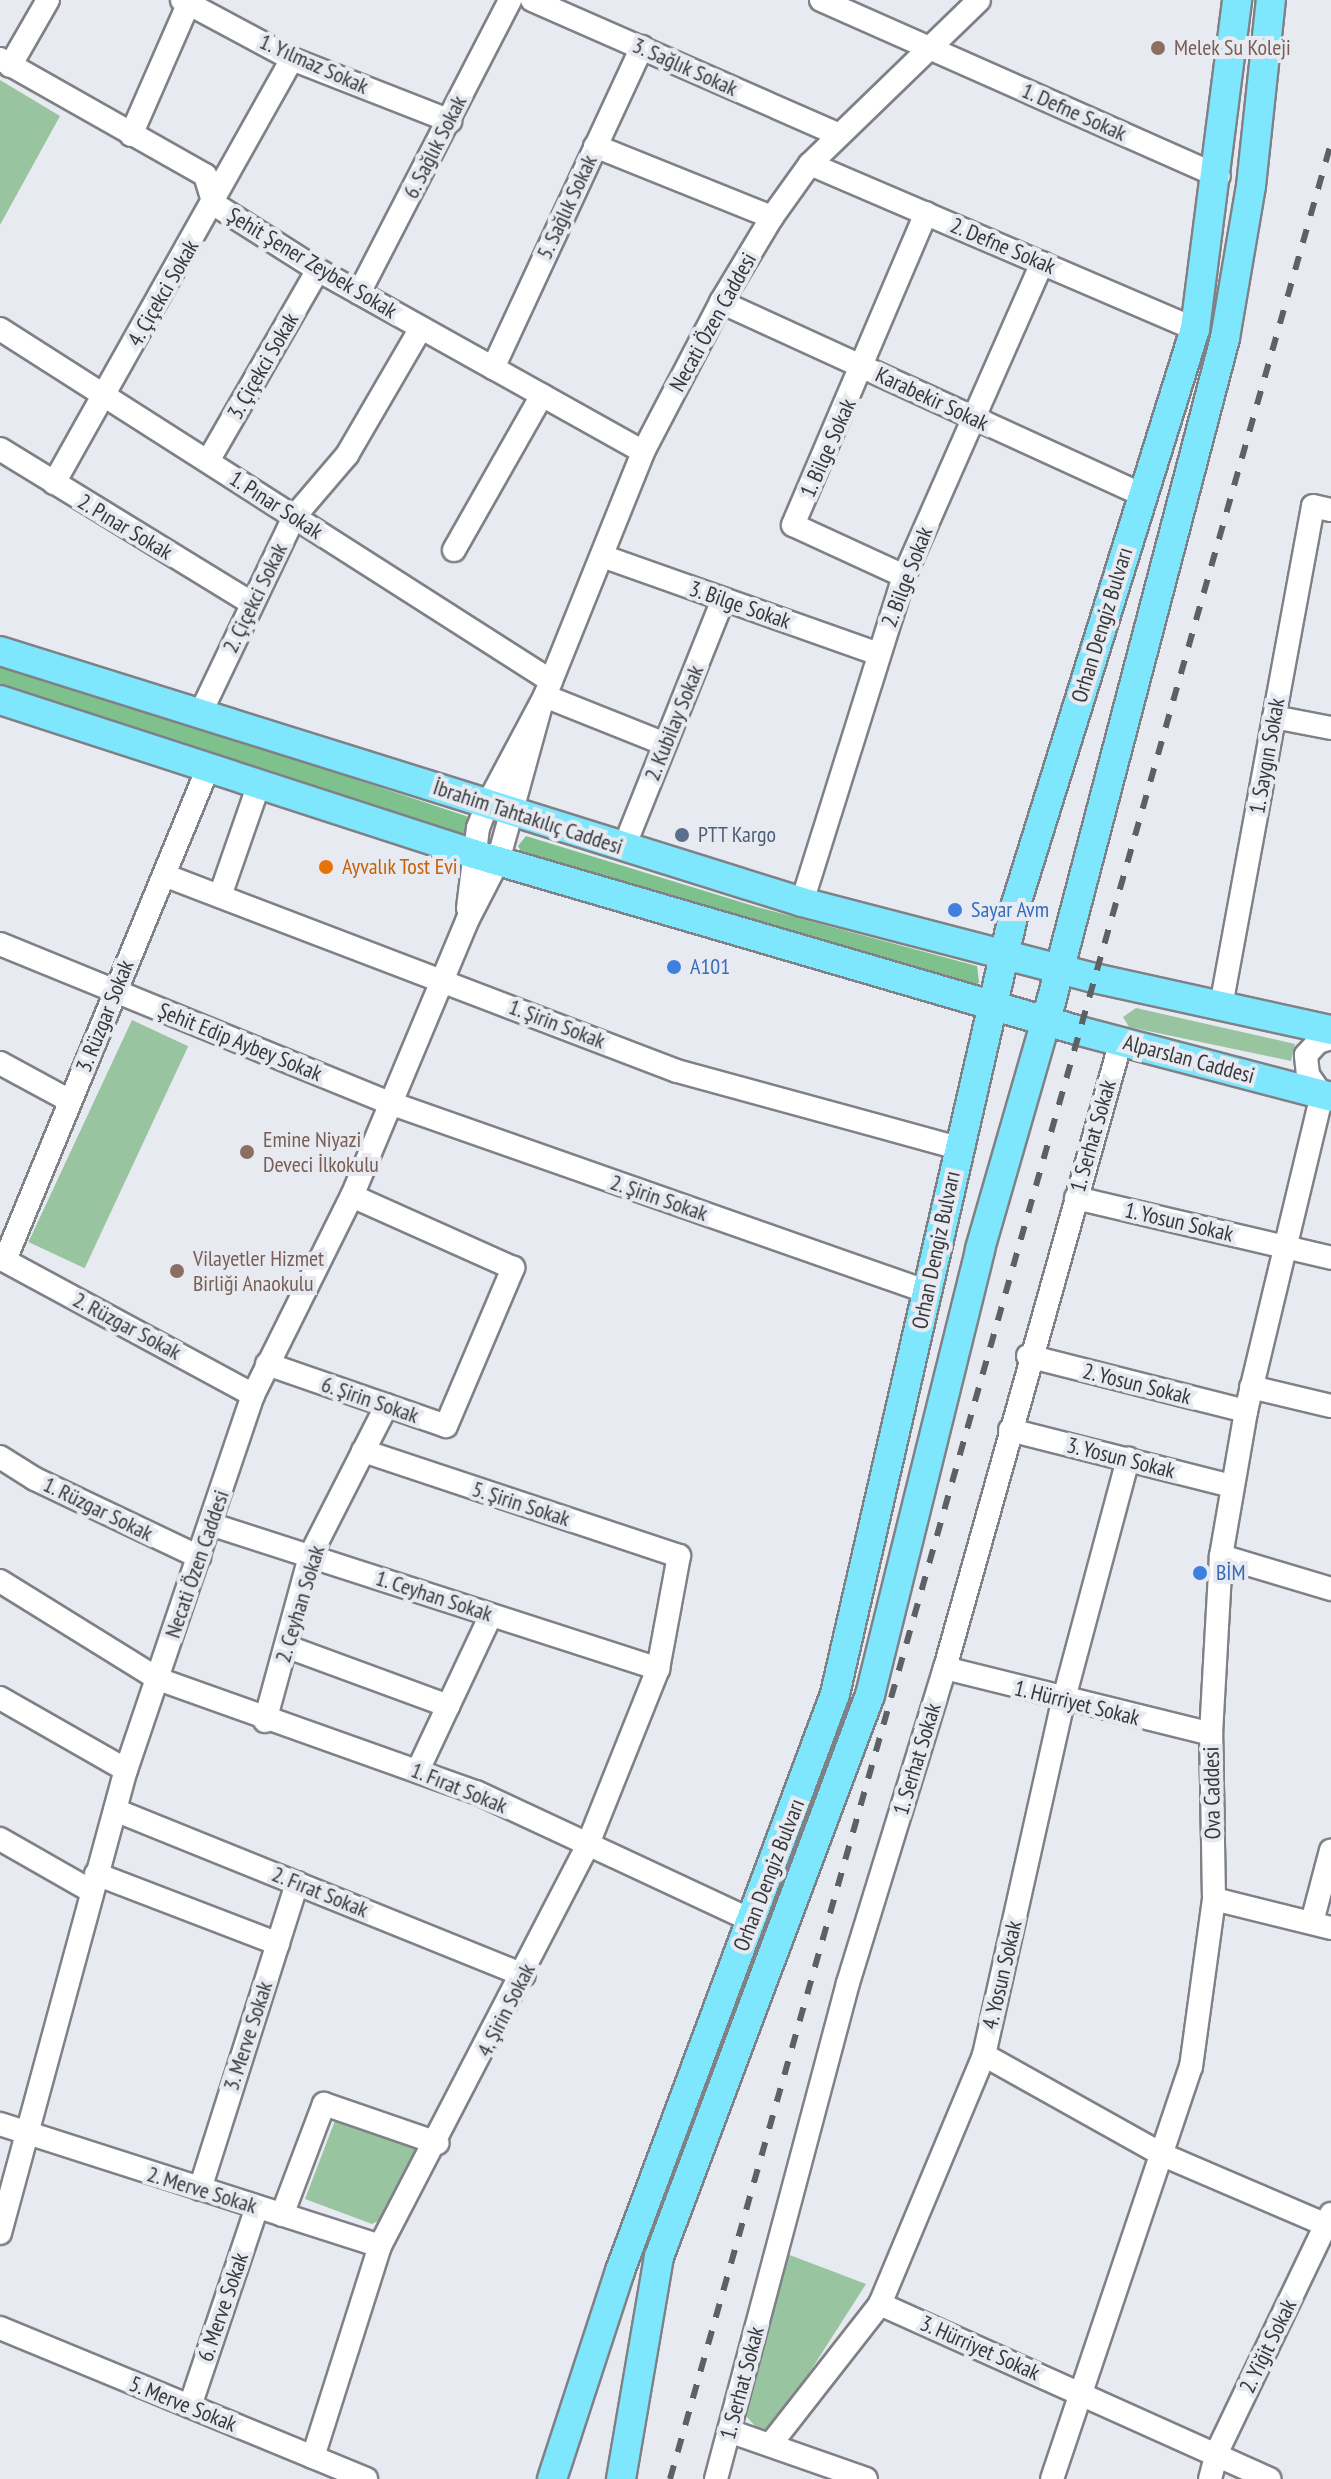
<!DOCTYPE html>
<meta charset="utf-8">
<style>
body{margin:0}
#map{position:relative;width:1331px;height:2479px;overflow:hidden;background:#e8eaf1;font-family:"PT Sans Narrow",sans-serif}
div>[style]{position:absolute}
.green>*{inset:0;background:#98c4a0;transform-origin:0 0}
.forest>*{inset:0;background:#7ec18c}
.roads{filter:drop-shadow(2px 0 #7f8187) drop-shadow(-2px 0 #7f8187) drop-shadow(0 2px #7f8187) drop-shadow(0 -2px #7f8187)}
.minor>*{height:22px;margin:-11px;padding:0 11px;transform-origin:11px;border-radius:11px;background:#fff}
.major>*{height:28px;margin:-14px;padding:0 14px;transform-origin:14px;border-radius:14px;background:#7fe7fd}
.rail>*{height:6px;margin-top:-3px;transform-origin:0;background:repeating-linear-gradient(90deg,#5f6064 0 14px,transparent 0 28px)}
.dots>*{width:22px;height:22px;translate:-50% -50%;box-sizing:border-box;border:4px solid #e8eaf1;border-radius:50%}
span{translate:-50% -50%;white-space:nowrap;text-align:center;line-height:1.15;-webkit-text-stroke:8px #e8eaf1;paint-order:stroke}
.education-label{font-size:22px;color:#785e54}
.left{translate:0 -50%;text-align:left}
.street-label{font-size:22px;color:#37383b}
.service-label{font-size:22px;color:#4e5e75}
.food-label{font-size:22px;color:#c56008}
.shop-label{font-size:22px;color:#366cbe}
</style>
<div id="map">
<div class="green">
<i style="clip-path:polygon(0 80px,60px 116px,0 225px)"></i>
<i style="clip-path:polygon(1136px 1008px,1295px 1044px,1291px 1061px,1129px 1027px,1123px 1017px)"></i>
<i style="left:132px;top:1020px;width:62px;height:245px;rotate:25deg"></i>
<i style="clip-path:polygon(336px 2118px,419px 2146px,386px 2217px,372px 2224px,305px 2199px)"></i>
<i style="clip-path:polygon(787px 2254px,866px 2284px,772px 2431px,756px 2427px,746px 2416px)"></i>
</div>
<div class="forest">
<i style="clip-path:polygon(0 661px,469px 817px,472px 825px,466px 837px,459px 838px,0 685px)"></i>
<i style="clip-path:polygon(526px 836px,757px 907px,977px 966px,979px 982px,975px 988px,523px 855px,518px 846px)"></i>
</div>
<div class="roads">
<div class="minor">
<i style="left:182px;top:0;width:125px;rotate:28.2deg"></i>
<i style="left:292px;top:59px;width:170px;rotate:21.4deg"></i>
<i style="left:532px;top:0;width:333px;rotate:23.7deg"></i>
<i style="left:821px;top:0;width:435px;rotate:23.9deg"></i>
<i style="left:0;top:59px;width:236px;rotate:29.5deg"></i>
<i style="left:205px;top:175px;width:30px;rotate:73deg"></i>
<i style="left:214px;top:204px;width:123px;rotate:32.4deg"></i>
<i style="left:318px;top:270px;width:372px;rotate:29.2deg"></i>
<i style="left:10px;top:66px;width:76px;rotate:-60.1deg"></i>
<i style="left:131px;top:135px;width:147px;rotate:-66.4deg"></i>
<i style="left:595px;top:146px;width:191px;rotate:21.9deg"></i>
<i style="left:810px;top:164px;width:419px;rotate:23.2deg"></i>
<i style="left:359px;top:293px;width:330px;rotate:-62.7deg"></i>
<i style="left:721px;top:302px;width:463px;rotate:24.6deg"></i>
<i style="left:0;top:329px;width:654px;rotate:32.57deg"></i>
<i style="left:493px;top:368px;width:354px;rotate:-65.1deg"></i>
<i style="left:0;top:449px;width:294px;rotate:31.5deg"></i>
<i style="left:208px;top:461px;width:220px;rotate:-60.1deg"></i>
<i style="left:54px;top:483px;width:486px;rotate:-60.7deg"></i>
<i style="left:454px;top:550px;width:178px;rotate:-60.4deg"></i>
<i style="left:602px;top:556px;width:293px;rotate:19.5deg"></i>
<i style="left:904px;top:576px;width:122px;rotate:-155.3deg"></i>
<i style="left:793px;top:525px;width:339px;rotate:-66.9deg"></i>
<i style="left:545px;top:696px;width:129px;rotate:21.8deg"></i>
<i style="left:201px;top:712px;width:216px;rotate:-64.5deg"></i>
<i style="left:294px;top:517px;width:82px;rotate:-49.5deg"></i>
<i style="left:347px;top:455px;width:147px;rotate:-59.8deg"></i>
<i style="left:1274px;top:717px;width:58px;rotate:10.9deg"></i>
<i style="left:624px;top:847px;width:267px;rotate:-68.2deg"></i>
<i style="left:164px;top:875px;width:549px;rotate:20.91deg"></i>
<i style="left:677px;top:1071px;width:291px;rotate:15.3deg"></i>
<i style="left:220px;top:896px;width:119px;rotate:-70.8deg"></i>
<i style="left:802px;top:902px;width:342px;rotate:-72.6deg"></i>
<i style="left:904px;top:576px;width:342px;rotate:-66.2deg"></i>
<i style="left:468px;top:908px;width:81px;rotate:-82.9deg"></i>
<i style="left:478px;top:828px;width:25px;rotate:-69deg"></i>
<i style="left:487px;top:805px;width:123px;rotate:-62deg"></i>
<i style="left:545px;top:696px;width:263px;rotate:-68.1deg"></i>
<i style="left:643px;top:452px;width:169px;rotate:-62.5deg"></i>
<i style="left:721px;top:302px;width:99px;rotate:-59deg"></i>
<i style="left:772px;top:217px;width:65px;rotate:-54.4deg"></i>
<i style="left:810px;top:164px;width:235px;rotate:-44.1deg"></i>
<i style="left:0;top:944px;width:421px;rotate:22.2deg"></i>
<i style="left:390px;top:1103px;width:570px;rotate:19.36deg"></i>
<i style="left:1221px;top:1006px;width:508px;rotate:-79.57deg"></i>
<i style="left:1313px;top:506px;width:18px;rotate:13deg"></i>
<i style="left:0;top:1063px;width:80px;rotate:28.5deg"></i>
<i style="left:1322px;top:1095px;width:24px;rotate:-125deg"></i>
<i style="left:1308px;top:1075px;width:20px;rotate:-96deg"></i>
<i style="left:1306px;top:1055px;width:18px;rotate:-47deg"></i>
<i style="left:1318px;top:1042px;width:14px;rotate:-17deg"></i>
<i style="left:1076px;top:1198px;width:262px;rotate:13.2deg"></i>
<i style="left:0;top:1258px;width:288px;rotate:28.4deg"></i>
<i style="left:0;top:1260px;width:5px"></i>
<i style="left:5px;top:1260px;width:532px;rotate:-67.58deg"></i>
<i style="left:1028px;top:1356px;width:225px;rotate:14.2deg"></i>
<i style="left:267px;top:1364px;width:189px;rotate:19.1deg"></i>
<i style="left:446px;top:1426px;width:172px;rotate:-67deg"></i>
<i style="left:513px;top:1268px;width:176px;rotate:-155.9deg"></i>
<i style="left:1251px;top:1387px;width:82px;rotate:13.4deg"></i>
<i style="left:1010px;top:1430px;width:228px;rotate:14.2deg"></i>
<i style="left:0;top:1457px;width:41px;rotate:32.2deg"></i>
<i style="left:35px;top:1479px;width:182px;rotate:25.4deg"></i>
<i style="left:210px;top:1524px;width:471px;rotate:17.9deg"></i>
<i style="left:1221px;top:1556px;width:115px;rotate:16.7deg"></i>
<i style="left:0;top:1581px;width:186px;rotate:31.8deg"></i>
<i style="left:158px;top:1679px;width:337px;rotate:19.6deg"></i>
<i style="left:476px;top:1792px;width:303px;rotate:25deg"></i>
<i style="left:288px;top:1647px;width:171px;rotate:20.2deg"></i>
<i style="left:945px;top:1668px;width:274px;rotate:13.9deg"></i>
<i style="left:0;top:1698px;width:145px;rotate:29.7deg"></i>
<i style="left:265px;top:1721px;width:171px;rotate:-74.7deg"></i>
<i style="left:310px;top:1556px;width:169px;rotate:-63deg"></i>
<i style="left:418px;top:1770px;width:171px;rotate:-64.8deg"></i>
<i style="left:115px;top:1810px;width:441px;rotate:22deg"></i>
<i style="left:0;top:1839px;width:105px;rotate:29.7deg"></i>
<i style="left:96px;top:1874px;width:195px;rotate:21deg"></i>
<i style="left:1214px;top:1899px;width:121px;rotate:13.9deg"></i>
<i style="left:1312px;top:1922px;width:74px;rotate:-75.2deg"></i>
<i style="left:984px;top:2055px;width:205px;rotate:29.2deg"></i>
<i style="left:1163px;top:2155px;width:183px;rotate:23.2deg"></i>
<i style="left:0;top:2124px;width:399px;rotate:17.8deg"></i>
<i style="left:200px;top:2189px;width:321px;rotate:-72.4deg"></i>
<i style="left:282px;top:2215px;width:119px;rotate:-69.3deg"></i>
<i style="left:324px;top:2104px;width:120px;rotate:19deg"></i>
<i style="left:0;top:2233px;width:480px;rotate:-74.8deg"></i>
<i style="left:126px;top:1770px;width:396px;rotate:-71.3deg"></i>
<i style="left:253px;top:1395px;width:222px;rotate:-63.6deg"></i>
<i style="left:352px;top:1196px;width:298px;rotate:-67.3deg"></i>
<i style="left:467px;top:921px;width:68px;rotate:-62.7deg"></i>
<i style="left:498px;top:861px;width:162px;rotate:-74.6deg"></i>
<i style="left:880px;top:2304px;width:427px;rotate:24.2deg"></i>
<i style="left:0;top:2328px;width:396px;rotate:22.4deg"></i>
<i style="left:190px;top:2406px;width:210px;rotate:-71.4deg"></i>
<i style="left:729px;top:2431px;width:145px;rotate:19.3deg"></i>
<i style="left:770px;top:2445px;width:179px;rotate:-52deg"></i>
<i style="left:880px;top:2304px;width:270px;rotate:-67.3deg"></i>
<i style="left:984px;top:2055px;width:362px;rotate:-77.4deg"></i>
<i style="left:1063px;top:1702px;width:252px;rotate:-75deg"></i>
<i style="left:313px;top:2457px;width:221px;rotate:-72.4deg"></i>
<i style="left:380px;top:2246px;width:453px;rotate:-62.6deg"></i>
<i style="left:588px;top:1844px;width:188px;rotate:-68.2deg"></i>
<i style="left:658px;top:1669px;width:115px;rotate:-79.5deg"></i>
<i style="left:679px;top:1556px;width:333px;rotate:-161.6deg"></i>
<i style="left:716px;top:2479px;width:513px;rotate:-75.1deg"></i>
<i style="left:848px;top:1983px;width:330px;rotate:-72.9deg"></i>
<i style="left:945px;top:1668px;width:651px;rotate:-74.32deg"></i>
<i style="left:1052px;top:2479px;width:435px;rotate:-71.4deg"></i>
<i style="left:1191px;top:2067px;width:170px;rotate:-82.2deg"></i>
<i style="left:1214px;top:1899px;width:165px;rotate:-91deg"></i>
<i style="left:1211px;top:1734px;width:178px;rotate:-86.8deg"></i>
<i style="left:1221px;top:1556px;width:147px;rotate:-80.2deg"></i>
<i style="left:1246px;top:1411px;width:325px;rotate:-76.5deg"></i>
<i style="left:1210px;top:2479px;width:28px;rotate:-75deg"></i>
<i style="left:1217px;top:2452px;width:264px;rotate:-64.4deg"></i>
</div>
<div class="major">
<i style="left:0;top:651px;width:840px;rotate:17.38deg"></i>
<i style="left:802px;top:902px;width:302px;rotate:14.6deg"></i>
<i style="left:1094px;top:978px;width:243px;rotate:12.4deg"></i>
<i style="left:0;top:700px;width:498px;rotate:18deg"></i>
<i style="left:474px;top:854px;width:631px;rotate:16.28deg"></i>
<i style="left:1080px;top:1031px;width:260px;rotate:14.7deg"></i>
<i style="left:552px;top:2479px;width:219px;rotate:-71.9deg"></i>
<i style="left:620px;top:2271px;width:616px;rotate:-69.56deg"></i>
<i style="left:835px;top:1694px;width:810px;rotate:-77.1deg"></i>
<i style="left:1016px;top:904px;width:602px;rotate:-72.71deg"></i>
<i style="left:1195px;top:329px;width:332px;rotate:-82.7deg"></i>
<i style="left:621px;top:2479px;width:225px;rotate:-80.3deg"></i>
<i style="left:659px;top:2257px;width:600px;rotate:-69.42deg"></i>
<i style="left:870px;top:1695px;width:459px;rotate:-76.1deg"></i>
<i style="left:980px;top:1249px;width:237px;rotate:-73.9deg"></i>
<i style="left:1046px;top:1021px;width:706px;rotate:-75.31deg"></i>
<i style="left:1225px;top:338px;width:154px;rotate:-80.3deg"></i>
<i style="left:1251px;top:186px;width:187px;rotate:-83.9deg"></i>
</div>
</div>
<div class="rail">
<i style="left:670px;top:2479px;width:2428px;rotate:-74.2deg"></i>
</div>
<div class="dots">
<i style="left:1158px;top:48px;background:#8d6e63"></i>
<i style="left:682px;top:835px;background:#5c6f8a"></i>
<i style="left:326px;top:867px;background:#e8710a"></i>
<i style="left:955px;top:910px;background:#3f7fe0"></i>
<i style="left:674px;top:967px;background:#3f7fe0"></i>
<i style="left:247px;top:1152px;background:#8d6e63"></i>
<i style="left:177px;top:1271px;background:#8d6e63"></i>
<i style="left:1200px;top:1573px;background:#3f7fe0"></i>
</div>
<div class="education-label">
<span class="left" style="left:1174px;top:48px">Melek Su Koleji</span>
<span class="left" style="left:263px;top:1152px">Emine Niyazi<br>Deveci İlkokulu</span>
<span class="left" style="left:193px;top:1271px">Vilayetler Hizmet<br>Birliği Anaokulu</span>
</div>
<div class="street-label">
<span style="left:314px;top:64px;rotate:24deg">1. Yılmaz Sokak</span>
<span style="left:685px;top:67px;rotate:24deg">3. Sağlık Sokak</span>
<span style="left:1074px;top:112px;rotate:24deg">1. Defne Sokak</span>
<span style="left:435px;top:147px;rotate:-63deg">6. Sağlık Sokak</span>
<span style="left:567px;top:207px;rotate:-65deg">5. Sağlık Sokak</span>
<span style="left:1003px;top:246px;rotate:23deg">2. Defne Sokak</span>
<span style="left:312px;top:263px;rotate:31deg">Şehit Şener Zeybek Sokak</span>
<span style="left:163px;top:293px;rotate:-60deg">4. Çiçekci Sokak</span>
<span style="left:713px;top:322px;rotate:-61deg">Necati Özen Caddesi</span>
<span style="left:263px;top:366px;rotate:-60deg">3. Çiçekci Sokak</span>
<span style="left:932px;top:399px;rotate:25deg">Karabekir Sokak</span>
<span style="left:828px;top:448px;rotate:-66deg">1. Bilge Sokak</span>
<span style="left:276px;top:505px;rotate:33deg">1. Pınar Sokak</span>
<span style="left:125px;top:527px;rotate:31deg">2. Pınar Sokak</span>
<span style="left:907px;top:577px;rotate:-69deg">2. Bilge Sokak</span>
<span style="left:255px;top:598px;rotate:-64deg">2. Çiçekci Sokak</span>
<span style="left:740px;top:605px;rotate:19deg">3. Bilge Sokak</span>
<span style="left:1102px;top:625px;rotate:-73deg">Orhan Dengiz Bulvarı</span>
<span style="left:674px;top:723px;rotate:-68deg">2. Kubilay Sokak</span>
<span style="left:1267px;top:756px;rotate:-80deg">1. Saygın Sokak</span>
<span style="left:528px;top:817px;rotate:18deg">İbrahim Tahtakılıç Caddesi</span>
<span style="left:105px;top:1016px;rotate:-68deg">3. Rüzgar Sokak</span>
<span style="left:557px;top:1024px;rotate:21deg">1. Şirin Sokak</span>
<span style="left:240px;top:1042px;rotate:22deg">Şehit Edip Aybey Sokak</span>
<span style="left:1189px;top:1059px;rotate:15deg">Alparslan Caddesi</span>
<span style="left:1093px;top:1136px;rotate:-74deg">1. Serhat Sokak</span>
<span style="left:659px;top:1198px;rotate:19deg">2. Şirin Sokak</span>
<span style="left:1179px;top:1222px;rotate:13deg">1. Yosun Sokak</span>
<span style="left:936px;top:1250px;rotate:-78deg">Orhan Dengiz Bulvarı</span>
<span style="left:127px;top:1326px;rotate:28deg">2. Rüzgar Sokak</span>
<span style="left:1137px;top:1384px;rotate:14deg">2. Yosun Sokak</span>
<span style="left:370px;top:1400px;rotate:19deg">6. Şirin Sokak</span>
<span style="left:1121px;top:1458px;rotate:14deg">3. Yosun Sokak</span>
<span style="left:521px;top:1504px;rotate:18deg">5. Şirin Sokak</span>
<span style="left:98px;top:1509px;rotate:26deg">1. Rüzgar Sokak</span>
<span style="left:197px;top:1564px;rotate:-71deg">Necati Özen Caddesi</span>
<span style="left:434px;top:1596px;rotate:18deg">1. Ceyhan Sokak</span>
<span style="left:300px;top:1604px;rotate:-73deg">2. Ceyhan Sokak</span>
<span style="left:1077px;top:1703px;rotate:14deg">1. Hürriyet Sokak</span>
<span style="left:917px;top:1759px;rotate:-73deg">1. Serhat Sokak</span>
<span style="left:459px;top:1788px;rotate:22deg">1. Fırat Sokak</span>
<span style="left:1212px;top:1793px;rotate:-91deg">Ova Caddesi</span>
<span style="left:769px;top:1875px;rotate:-69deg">Orhan Dengiz Bulvarı</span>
<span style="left:320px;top:1892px;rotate:22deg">2. Fırat Sokak</span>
<span style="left:1002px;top:1975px;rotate:-77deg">4. Yosun Sokak</span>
<span style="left:506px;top:2010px;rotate:-63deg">4. Şirin Sokak</span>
<span style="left:248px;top:2036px;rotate:-72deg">3. Merve Sokak</span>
<span style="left:202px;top:2190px;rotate:17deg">2. Merve Sokak</span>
<span style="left:223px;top:2307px;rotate:-71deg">6. Merve Sokak</span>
<span style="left:1268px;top:2346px;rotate:-64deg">2. Yiğit Sokak</span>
<span style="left:980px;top:2348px;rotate:24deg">3. Hürriyet Sokak</span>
<span style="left:742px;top:2383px;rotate:-75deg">1. Serhat Sokak</span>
<span style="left:183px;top:2404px;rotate:22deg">5. Merve Sokak</span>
</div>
<div class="service-label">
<span class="left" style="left:698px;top:835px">PTT Kargo</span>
</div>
<div class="food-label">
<span class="left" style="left:342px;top:867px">Ayvalık Tost Evi</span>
</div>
<div class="shop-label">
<span class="left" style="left:971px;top:910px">Sayar Avm</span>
<span class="left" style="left:690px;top:967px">A101</span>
<span class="left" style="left:1216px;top:1573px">BİM</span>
</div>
</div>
